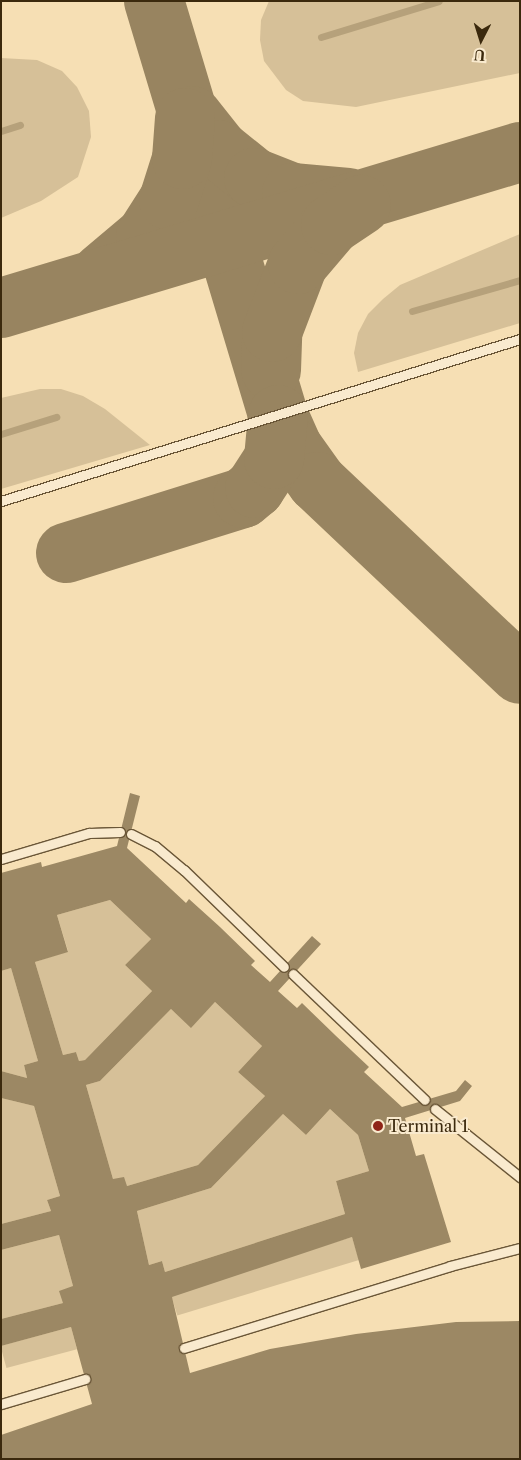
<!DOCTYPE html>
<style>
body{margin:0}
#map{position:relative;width:521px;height:1460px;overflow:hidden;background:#f6dfb4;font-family:"Libre Caslon Text",serif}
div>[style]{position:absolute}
.green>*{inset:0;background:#d6c098;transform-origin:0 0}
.stream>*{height:7px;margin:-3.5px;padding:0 3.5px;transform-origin:3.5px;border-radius:3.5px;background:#b6a17b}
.taxiway>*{height:60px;margin:-30px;padding:0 30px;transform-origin:30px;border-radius:30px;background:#988460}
.building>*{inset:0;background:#9c8864}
.roads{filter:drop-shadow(1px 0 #6a5637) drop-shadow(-1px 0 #6a5637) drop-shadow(0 1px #6a5637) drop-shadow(0 -1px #6a5637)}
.lane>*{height:9px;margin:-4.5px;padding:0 4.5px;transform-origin:4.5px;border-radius:4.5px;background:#f9eace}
.dots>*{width:14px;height:14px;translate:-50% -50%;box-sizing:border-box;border:2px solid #f9eace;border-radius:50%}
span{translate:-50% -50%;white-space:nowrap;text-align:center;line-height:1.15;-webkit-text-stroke:4px #f9eace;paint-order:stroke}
.poi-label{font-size:16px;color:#3b290d}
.left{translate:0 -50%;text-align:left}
.frame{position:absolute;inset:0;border:2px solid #3b290d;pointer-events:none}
.north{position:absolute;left:456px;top:15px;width:50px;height:50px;-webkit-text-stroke:4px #f9eace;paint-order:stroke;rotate:185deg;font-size:14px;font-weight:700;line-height:20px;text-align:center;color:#3b290d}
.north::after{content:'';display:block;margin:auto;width:18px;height:22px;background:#3b290d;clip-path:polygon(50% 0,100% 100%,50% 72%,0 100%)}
</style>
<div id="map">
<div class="green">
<i style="clip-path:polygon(269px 1px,520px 1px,520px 73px,356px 107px,303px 101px,286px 90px,264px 61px,260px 40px,261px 20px)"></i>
<i style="clip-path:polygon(1px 58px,37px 60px,62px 71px,77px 87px,89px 111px,91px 137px,78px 177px,41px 201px,1px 218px)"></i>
<i style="clip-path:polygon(520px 234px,520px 323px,358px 372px,354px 353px,358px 333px,368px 314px,383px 299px,400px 285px)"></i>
<i style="clip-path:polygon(40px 389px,61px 389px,83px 396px,105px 409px,150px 445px,1px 489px,1px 398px)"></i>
<i style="clip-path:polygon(110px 900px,151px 939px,125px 965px,152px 991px,85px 1060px,79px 1061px,76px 1052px,63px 1055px,35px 962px,68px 951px,57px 915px)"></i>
<i style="clip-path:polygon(11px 968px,38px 1061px,24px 1065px,27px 1078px,1px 1071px,1px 971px)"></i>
<i style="clip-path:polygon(215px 1002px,262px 1046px,238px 1072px,265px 1096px,198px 1165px,127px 1186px,113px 1179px,86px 1085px,100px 1081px,171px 1009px,191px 1027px)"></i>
<i style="clip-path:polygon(1px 1098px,34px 1106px,60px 1196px,47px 1200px,51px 1211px,1px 1224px)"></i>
<i style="clip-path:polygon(330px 1109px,358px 1135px,369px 1171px,336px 1181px,345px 1214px,165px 1272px,162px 1261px,149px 1265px,137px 1211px,211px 1188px,283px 1114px,306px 1135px)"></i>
<i style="clip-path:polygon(59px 1235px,73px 1286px,63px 1303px,1px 1319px,1px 1250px)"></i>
<i style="left:352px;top:1237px;width:24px;height:190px;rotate:73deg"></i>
<i style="left:71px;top:1327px;width:23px;height:73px;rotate:75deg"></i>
</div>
<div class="stream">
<i style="left:321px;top:37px;width:123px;rotate:-17deg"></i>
<i style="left:1px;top:131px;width:20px;rotate:-18deg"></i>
<i style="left:412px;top:311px;width:112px;rotate:-16deg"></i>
<i style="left:1px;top:434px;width:58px;rotate:-17.2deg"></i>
</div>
<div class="taxiway">
<i style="left:154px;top:1px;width:432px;rotate:73.3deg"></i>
<i style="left:278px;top:415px;width:35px;rotate:66deg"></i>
<i style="left:292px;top:447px;width:43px;rotate:54.5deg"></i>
<i style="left:317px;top:482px;width:279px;rotate:43.4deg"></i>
<i style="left:192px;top:116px;width:43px;rotate:51.5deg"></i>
<i style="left:219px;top:150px;width:45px;rotate:38.7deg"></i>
<i style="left:254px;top:178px;width:41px;rotate:21.5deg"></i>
<i style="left:292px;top:193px;width:56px;rotate:5.1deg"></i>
<i style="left:102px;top:273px;width:57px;rotate:-40.1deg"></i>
<i style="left:146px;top:236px;width:43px;rotate:-57.4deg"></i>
<i style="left:169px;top:200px;width:43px;rotate:-72.4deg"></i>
<i style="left:182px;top:159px;width:41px;rotate:-85.8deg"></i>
<i style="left:1px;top:308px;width:542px;rotate:-16.73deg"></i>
<i style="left:271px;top:370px;width:38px;rotate:-88deg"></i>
<i style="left:272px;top:332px;width:73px;rotate:-69.1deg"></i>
<i style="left:298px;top:264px;width:51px;rotate:-49.8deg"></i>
<i style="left:331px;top:225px;width:36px;rotate:-34deg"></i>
<i style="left:66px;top:553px;width:185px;rotate:-17.3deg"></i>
<i style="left:243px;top:498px;width:16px;rotate:-40deg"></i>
<i style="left:255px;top:488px;width:35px;rotate:-57deg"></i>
<i style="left:274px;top:459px;width:44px;rotate:-84.8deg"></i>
</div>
<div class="building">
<i style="clip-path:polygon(evenodd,130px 793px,140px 796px,127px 848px,186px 903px,189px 899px,220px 927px,255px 961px,251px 965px,270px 982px,312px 936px,321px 944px,278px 991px,297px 1008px,302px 1003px,335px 1035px,369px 1067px,364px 1072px,402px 1107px,456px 1091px,465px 1080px,472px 1086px,460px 1101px,405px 1118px,416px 1156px,424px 1154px,451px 1242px,361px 1269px,352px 1237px,172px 1297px,190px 1373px,270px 1349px,356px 1334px,456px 1322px,520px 1321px,520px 1459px,1px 1459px,1px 1435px,92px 1404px,71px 1327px,1px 1346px,1px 1319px,63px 1303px,59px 1291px,73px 1286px,59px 1235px,1px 1250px,1px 1224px,51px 1211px,47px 1200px,60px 1196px,34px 1106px,1px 1098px,1px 1071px,27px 1078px,24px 1065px,38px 1061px,11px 968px,1px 971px,1px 873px,41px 862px,42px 867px,117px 846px,130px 793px,110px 900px,151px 939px,125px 965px,152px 991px,85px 1060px,79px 1061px,76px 1052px,63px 1055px,35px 962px,68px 952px,57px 915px,110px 900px,130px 793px,215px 1002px,262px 1046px,238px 1072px,265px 1096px,198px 1165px,127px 1186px,124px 1177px,113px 1179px,86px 1085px,100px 1081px,171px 1009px,191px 1028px,215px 1002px,130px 793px,330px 1109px,358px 1135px,369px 1171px,336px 1181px,345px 1214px,165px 1272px,162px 1261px,149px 1265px,137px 1211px,211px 1188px,283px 1114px,306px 1135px,330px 1109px)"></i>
</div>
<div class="roads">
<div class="lane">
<i style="left:1px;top:501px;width:544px;rotate:-17.34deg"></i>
<i style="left:131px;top:834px;width:27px;rotate:27deg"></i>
<i style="left:155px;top:846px;width:38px;rotate:40deg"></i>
<i style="left:184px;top:870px;width:139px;rotate:44.1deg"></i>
<i style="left:1px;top:859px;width:92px;rotate:-16.5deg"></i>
<i style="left:89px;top:833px;width:31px;rotate:-2deg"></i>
<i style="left:293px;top:974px;width:182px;rotate:43.7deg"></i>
<i style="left:435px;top:1109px;width:109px;rotate:38.7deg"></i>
<i style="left:184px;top:1348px;width:278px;rotate:-17.1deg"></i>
<i style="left:450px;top:1266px;width:72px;rotate:-14.4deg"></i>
<i style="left:1px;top:1404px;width:88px;rotate:-16.6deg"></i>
</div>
</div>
<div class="dots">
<i style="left:378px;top:1126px;background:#8f2418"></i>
</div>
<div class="poi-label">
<span class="left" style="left:388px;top:1126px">Terminal 1</span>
</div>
<div class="frame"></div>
<div class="north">U</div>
</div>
